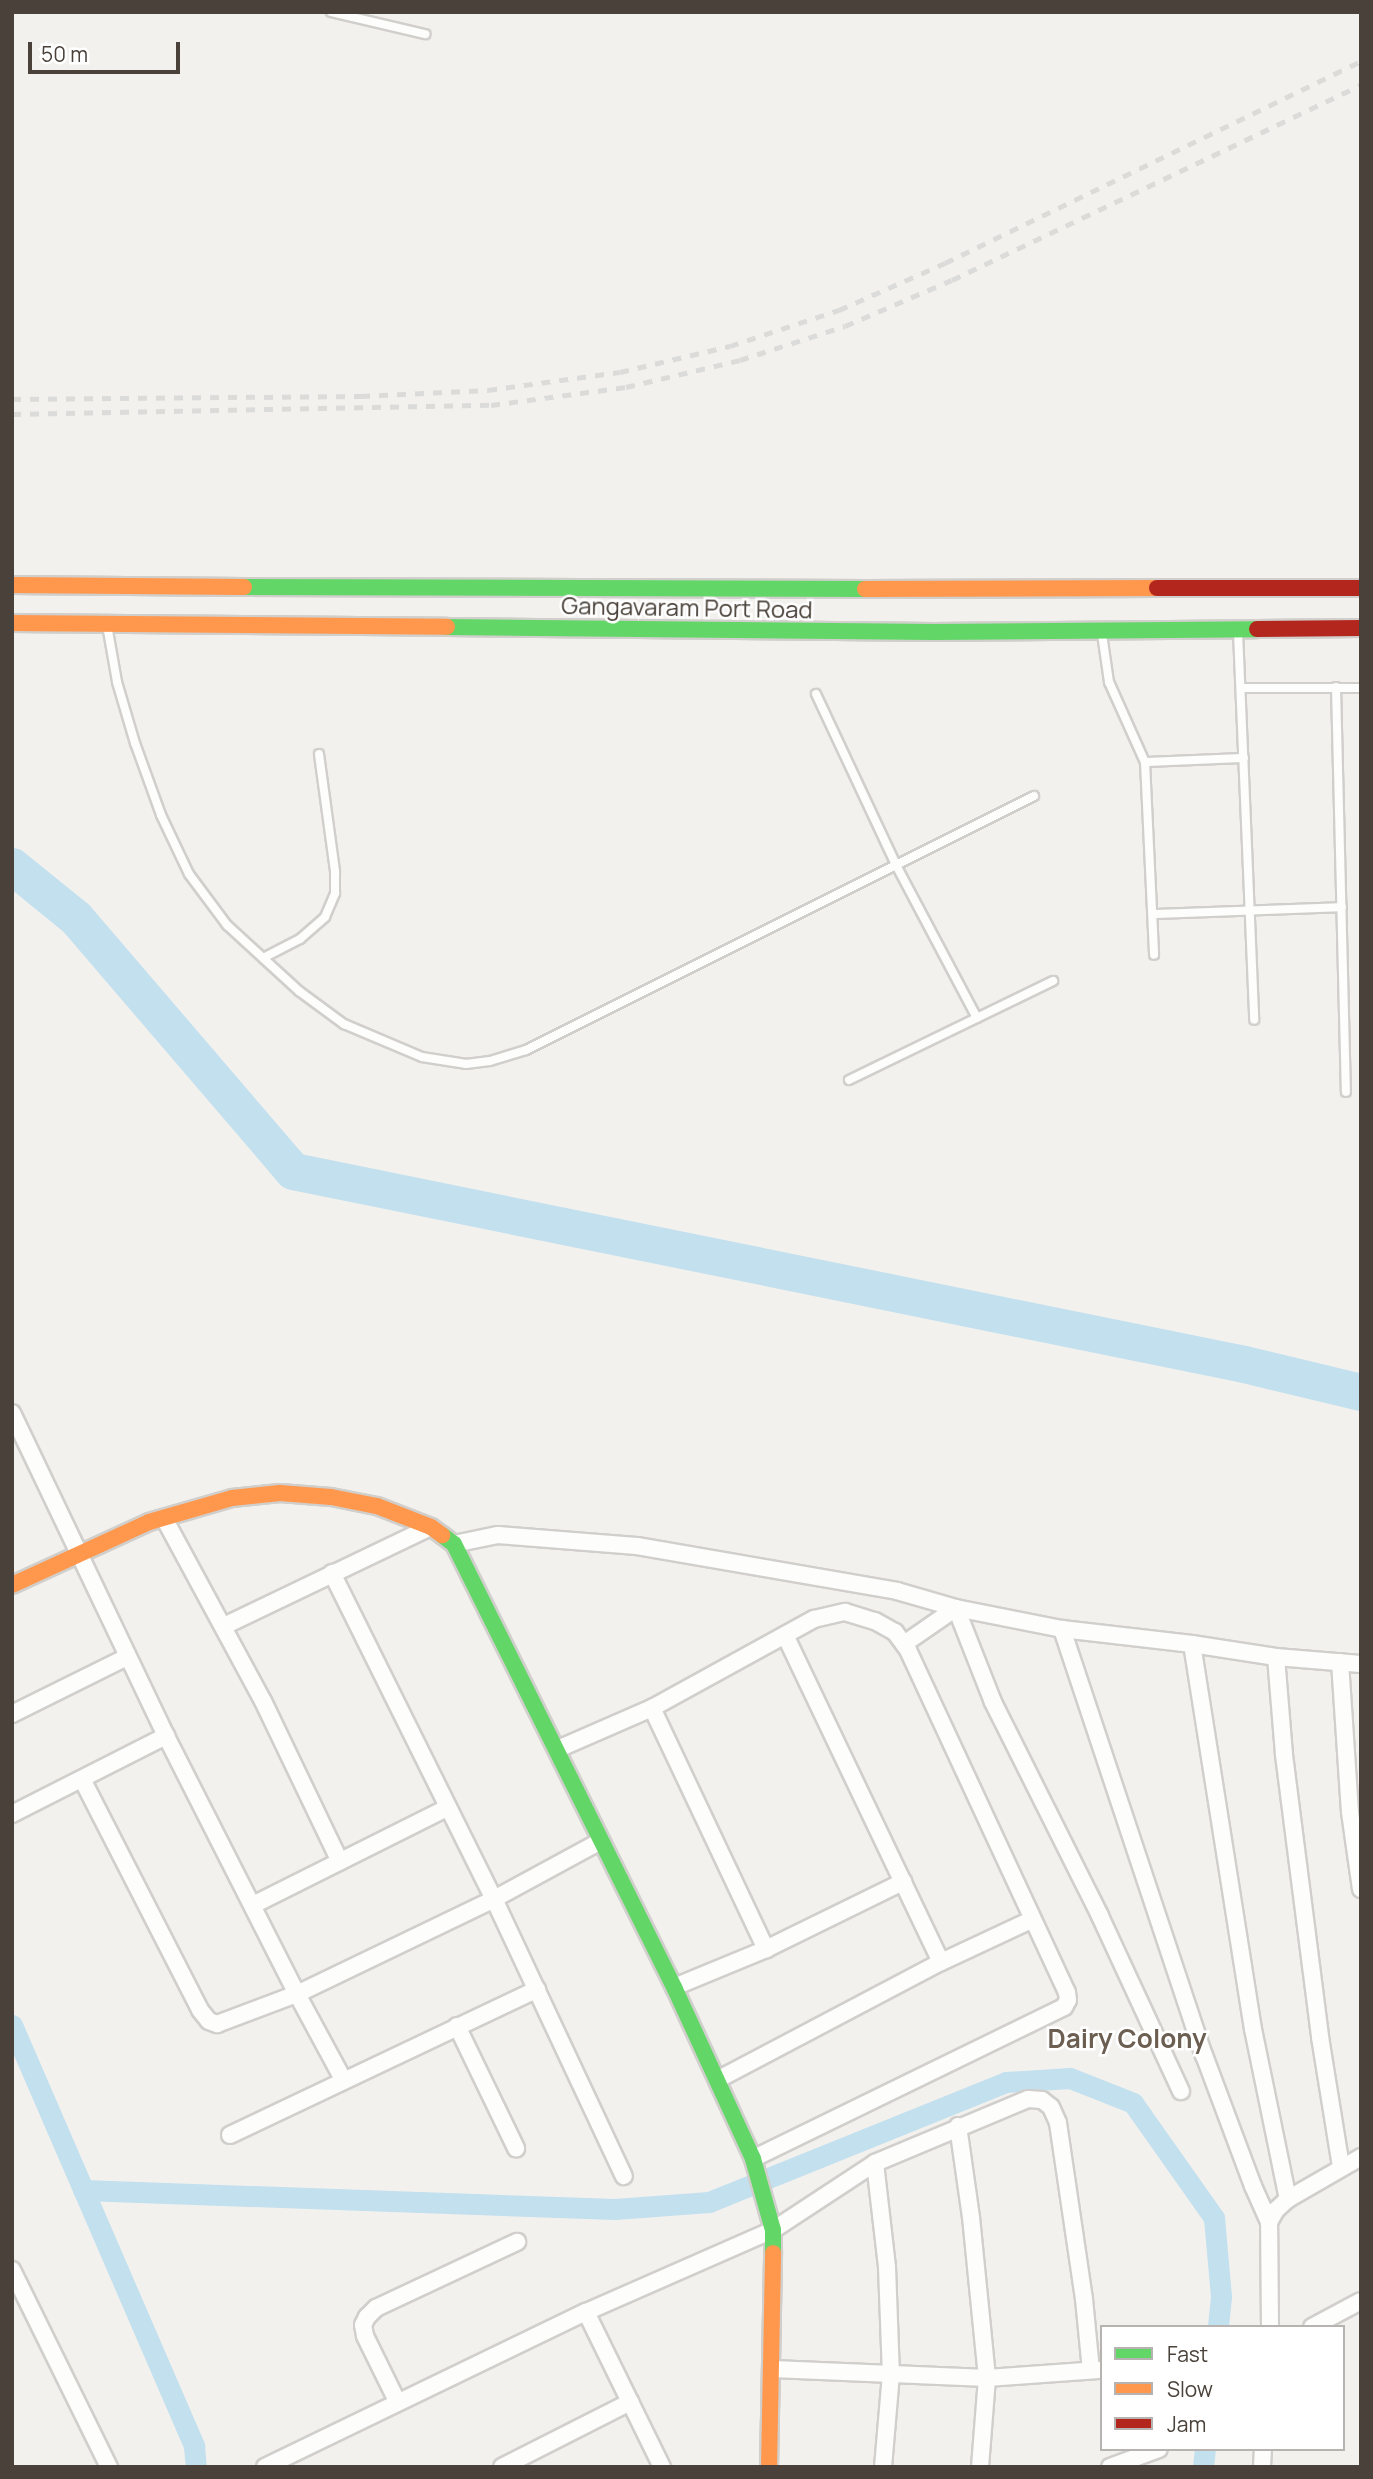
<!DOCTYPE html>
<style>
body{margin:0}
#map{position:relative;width:1373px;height:2479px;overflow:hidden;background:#f3f1ee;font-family:Manrope,sans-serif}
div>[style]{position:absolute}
.canal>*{height:21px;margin:-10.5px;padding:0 10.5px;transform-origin:10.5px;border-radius:10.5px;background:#c2e0ee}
.river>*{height:37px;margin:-18.5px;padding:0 18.5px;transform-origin:18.5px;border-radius:18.5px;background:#c2e0ee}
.roads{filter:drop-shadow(2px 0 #d1cfcc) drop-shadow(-2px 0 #d1cfcc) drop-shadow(0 2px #d1cfcc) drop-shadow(0 -2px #d1cfcc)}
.lane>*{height:8px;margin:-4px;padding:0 4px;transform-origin:4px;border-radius:4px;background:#fdfdfc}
.street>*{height:16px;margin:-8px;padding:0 8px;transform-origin:8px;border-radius:8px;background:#fdfdfc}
.fast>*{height:16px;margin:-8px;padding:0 8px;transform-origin:8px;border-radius:8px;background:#63d668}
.slow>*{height:16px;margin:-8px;padding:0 8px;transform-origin:8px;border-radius:8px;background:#ff974d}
.jam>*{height:16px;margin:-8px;padding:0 8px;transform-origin:8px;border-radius:8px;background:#b3261e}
.rail>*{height:5px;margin-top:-2.5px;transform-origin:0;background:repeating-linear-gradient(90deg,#dbdbda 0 9px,transparent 0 18px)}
span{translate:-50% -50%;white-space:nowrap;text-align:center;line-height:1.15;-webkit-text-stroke:5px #fff;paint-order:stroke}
.street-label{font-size:24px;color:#4a423a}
.neighbourhood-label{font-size:26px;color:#6c5f52;font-weight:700}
.frame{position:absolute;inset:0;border:14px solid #4a423a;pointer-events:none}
.legend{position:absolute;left:1100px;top:2325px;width:245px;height:126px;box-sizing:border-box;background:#fff;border:2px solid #b7b3b0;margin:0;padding:9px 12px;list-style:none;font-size:21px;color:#4a423a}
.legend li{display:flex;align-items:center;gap:14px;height:35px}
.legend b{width:35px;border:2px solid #b7b3b0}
.scale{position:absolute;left:28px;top:42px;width:152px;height:32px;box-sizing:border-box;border:4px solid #4a423a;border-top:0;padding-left:9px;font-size:21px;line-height:24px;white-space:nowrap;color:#4a423a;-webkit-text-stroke:5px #fff;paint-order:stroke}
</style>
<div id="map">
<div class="canal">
<i style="left:12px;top:2025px;width:459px;rotate:66.6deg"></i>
<i style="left:194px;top:2446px;width:21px;rotate:85deg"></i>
<i style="left:83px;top:2190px;width:532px;rotate:2.05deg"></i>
<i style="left:615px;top:2209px;width:94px;rotate:-4.3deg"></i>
<i style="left:709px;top:2202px;width:320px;rotate:-22deg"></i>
<i style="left:1006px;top:2082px;width:64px;rotate:-3.6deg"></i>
<i style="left:1070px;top:2078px;width:68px;rotate:21.6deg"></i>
<i style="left:1133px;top:2103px;width:141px;rotate:54.8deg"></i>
<i style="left:1214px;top:2218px;width:79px;rotate:84.9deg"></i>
<i style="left:1221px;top:2297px;width:30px;rotate:96deg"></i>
<i style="left:1203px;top:2467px;width:18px;rotate:-84deg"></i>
</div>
<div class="river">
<i style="left:12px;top:866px;width:82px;rotate:39.1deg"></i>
<i style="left:76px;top:918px;width:333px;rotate:49.4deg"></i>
<i style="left:293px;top:1171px;width:970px;rotate:11.47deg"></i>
<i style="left:1244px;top:1364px;width:120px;rotate:13.5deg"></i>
</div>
<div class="roads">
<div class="lane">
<i style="left:331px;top:12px;width:97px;rotate:13.2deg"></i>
<i style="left:107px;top:625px;width:58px;rotate:80deg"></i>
<i style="left:117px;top:682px;width:64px;rotate:73.6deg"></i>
<i style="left:135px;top:743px;width:77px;rotate:70.1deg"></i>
<i style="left:161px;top:815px;width:65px;rotate:64.6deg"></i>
<i style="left:189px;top:874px;width:64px;rotate:53.3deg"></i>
<i style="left:227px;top:925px;width:98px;rotate:42.5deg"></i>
<i style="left:299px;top:991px;width:56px;rotate:36.3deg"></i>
<i style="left:344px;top:1024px;width:85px;rotate:22.9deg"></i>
<i style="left:422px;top:1057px;width:45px;rotate:9deg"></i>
<i style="left:466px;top:1064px;width:24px;rotate:-7deg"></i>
<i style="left:490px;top:1061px;width:38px;rotate:-17deg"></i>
<i style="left:526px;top:1050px;width:568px;rotate:-26.57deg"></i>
<i style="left:1238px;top:632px;width:388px;rotate:87.6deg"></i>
<i style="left:1102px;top:634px;width:49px;rotate:81.7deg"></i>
<i style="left:1109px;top:682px;width:88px;rotate:65.8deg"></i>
<i style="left:1145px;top:762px;width:193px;rotate:87.3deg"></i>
<i style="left:1336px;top:687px;width:405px;rotate:88.6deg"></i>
<i style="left:1241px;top:688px;width:120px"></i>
<i style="left:816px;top:694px;width:189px;rotate:64.9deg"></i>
<i style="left:896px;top:865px;width:173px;rotate:62.1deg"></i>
<i style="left:1145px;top:762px;width:99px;rotate:-2.3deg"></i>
<i style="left:1153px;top:914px;width:189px;rotate:-2.1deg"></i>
<i style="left:263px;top:958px;width:42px;rotate:-27.2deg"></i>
<i style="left:300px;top:939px;width:33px;rotate:-41deg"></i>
<i style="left:325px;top:917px;width:26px;rotate:-67deg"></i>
<i style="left:335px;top:893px;width:22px;rotate:-90deg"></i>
<i style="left:335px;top:871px;width:118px;rotate:-97.8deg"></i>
<i style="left:849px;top:1080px;width:227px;rotate:-25.9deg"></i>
</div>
<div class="street">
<i style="left:12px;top:1413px;width:358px;rotate:64.5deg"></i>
<i style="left:166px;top:1736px;width:289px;rotate:63.1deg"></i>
<i style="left:297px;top:1994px;width:97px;rotate:61.6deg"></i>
<i style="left:164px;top:1518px;width:208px;rotate:61.6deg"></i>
<i style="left:263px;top:1701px;width:178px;rotate:64.4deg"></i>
<i style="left:454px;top:1544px;width:45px;rotate:-11.6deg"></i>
<i style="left:498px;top:1535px;width:139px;rotate:4.5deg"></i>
<i style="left:637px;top:1546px;width:264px;rotate:9.8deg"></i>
<i style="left:897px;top:1591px;width:61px;rotate:16.1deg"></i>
<i style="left:956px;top:1608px;width:108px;rotate:11.2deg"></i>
<i style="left:1062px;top:1629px;width:131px;rotate:6.6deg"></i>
<i style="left:1192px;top:1644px;width:85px;rotate:8.8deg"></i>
<i style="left:1276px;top:1657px;width:85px;rotate:4.7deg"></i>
<i style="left:332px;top:1573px;width:364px;rotate:63.6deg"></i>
<i style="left:494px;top:1899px;width:306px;rotate:64.9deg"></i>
<i style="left:224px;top:1626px;width:229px;rotate:-25.6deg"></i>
<i style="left:1062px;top:1629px;width:449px;rotate:71.6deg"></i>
<i style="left:1204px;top:2055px;width:140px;rotate:69.5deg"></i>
<i style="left:1253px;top:2186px;width:39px;rotate:66deg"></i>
<i style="left:785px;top:1635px;width:362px;rotate:64.5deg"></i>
<i style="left:904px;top:1644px;width:63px;rotate:-34.7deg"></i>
<i style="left:956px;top:1608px;width:101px;rotate:68.5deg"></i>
<i style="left:993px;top:1702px;width:239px;rotate:63.4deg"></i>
<i style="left:1100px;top:1916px;width:193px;rotate:65.2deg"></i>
<i style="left:1192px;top:1644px;width:390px;rotate:81deg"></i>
<i style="left:1253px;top:2029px;width:174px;rotate:78.4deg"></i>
<i style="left:1276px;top:1657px;width:98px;rotate:85.3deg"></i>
<i style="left:1284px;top:1755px;width:284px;rotate:82.7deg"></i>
<i style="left:1320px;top:2037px;width:132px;rotate:80.8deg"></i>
<i style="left:1340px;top:1662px;width:150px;rotate:86.2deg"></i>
<i style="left:1350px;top:1812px;width:78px;rotate:81.9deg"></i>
<i style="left:652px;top:1708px;width:267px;rotate:64.7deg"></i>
<i style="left:12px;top:1714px;width:128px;rotate:-26.4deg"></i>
<i style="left:558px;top:1749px;width:103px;rotate:-23.6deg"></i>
<i style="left:652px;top:1708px;width:185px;rotate:-28.8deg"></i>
<i style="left:814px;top:1619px;width:32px;rotate:-13deg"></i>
<i style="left:845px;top:1612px;width:31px;rotate:17deg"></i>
<i style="left:875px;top:1621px;width:23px;rotate:29deg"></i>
<i style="left:895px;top:1632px;width:22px;rotate:54deg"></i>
<i style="left:908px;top:1650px;width:377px;rotate:65.1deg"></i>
<i style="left:1067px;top:1992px;width:8px;rotate:83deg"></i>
<i style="left:1068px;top:2000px;width:8px;rotate:120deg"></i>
<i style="left:1064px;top:2007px;width:346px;rotate:154deg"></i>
<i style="left:82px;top:1779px;width:259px;rotate:62.9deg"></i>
<i style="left:200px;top:2010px;width:14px;rotate:51deg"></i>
<i style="left:209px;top:2021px;width:9px;rotate:21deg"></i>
<i style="left:217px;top:2024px;width:85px;rotate:-20.6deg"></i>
<i style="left:297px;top:1994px;width:219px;rotate:-25.7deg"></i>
<i style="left:494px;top:1899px;width:122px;rotate:-28.5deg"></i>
<i style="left:12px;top:1814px;width:173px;rotate:-26.9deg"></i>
<i style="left:253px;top:1905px;width:217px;rotate:-26.6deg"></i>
<i style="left:674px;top:1987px;width:100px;rotate:-22.4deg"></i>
<i style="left:766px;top:1949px;width:153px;rotate:-26.1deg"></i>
<i style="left:457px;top:2026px;width:136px;rotate:64.2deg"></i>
<i style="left:717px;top:2080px;width:253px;rotate:-27.8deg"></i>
<i style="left:941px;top:1962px;width:99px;rotate:-25deg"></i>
<i style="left:958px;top:2126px;width:92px;rotate:81.9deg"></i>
<i style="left:971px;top:2217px;width:162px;rotate:84.3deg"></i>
<i style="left:987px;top:2378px;width:89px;rotate:94.5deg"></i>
<i style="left:230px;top:2135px;width:340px;rotate:-25.4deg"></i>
<i style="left:875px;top:2163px;width:105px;rotate:83.4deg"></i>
<i style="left:887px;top:2267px;width:107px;rotate:87.9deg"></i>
<i style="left:891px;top:2374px;width:93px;rotate:94.9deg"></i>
<i style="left:12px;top:2270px;width:220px;rotate:63.8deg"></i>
<i style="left:586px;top:2312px;width:173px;rotate:63.9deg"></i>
<i style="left:1270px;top:2327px;width:105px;rotate:-90.5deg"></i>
<i style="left:1269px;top:2222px;width:14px;rotate:-60deg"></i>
<i style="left:1276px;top:2210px;width:16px;rotate:-43deg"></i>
<i style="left:1288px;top:2199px;width:84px;rotate:-29.9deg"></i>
<i style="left:1312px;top:2327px;width:55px;rotate:-28deg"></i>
<i style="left:773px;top:2369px;width:214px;rotate:2.4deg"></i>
<i style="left:987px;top:2378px;width:112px;rotate:-4.1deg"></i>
<i style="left:397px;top:2401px;width:72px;rotate:-116.2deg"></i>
<i style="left:365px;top:2336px;width:11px;rotate:-100deg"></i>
<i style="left:363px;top:2325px;width:9px;rotate:-63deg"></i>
<i style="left:367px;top:2317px;width:13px;rotate:-45deg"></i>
<i style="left:376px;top:2308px;width:156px;rotate:-25.1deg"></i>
<i style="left:265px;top:2467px;width:356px;rotate:-25.8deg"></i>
<i style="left:586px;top:2312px;width:204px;rotate:-23.7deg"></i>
<i style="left:773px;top:2230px;width:122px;rotate:-33.3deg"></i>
<i style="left:875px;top:2163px;width:166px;rotate:-22.7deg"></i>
<i style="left:1028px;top:2099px;width:14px;rotate:4deg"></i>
<i style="left:1042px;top:2100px;width:11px;rotate:38deg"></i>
<i style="left:1051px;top:2107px;width:17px;rotate:66deg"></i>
<i style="left:1058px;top:2123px;width:178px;rotate:81.6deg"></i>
<i style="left:1084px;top:2299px;width:71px;rotate:84.4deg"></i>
<i style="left:502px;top:2467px;width:144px;rotate:-26.9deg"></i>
<i style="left:1110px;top:2467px;width:52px;rotate:-20.2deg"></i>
<i style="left:1262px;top:2467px;width:18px;rotate:-87deg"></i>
</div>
<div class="fast">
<i style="left:244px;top:587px;width:621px;rotate:0.18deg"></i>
<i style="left:447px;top:627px;width:487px;rotate:0.6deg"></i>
<i style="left:934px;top:632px;width:323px;rotate:-0.5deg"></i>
<i style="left:442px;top:1535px;width:15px;rotate:37deg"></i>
<i style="left:454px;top:1544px;width:495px;rotate:63.6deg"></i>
<i style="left:674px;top:1987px;width:189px;rotate:65.3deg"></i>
<i style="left:753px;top:2159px;width:74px;rotate:74.3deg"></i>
<i style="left:773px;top:2230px;width:23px;rotate:90deg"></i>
</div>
<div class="slow">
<i style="left:12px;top:585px;width:232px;rotate:0.5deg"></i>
<i style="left:865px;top:589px;width:292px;rotate:-0.2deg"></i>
<i style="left:12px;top:623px;width:435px;rotate:0.5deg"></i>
<i style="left:12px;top:1585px;width:151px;rotate:-24.7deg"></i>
<i style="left:149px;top:1522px;width:86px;rotate:-16.1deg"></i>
<i style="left:232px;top:1498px;width:48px;rotate:-5.9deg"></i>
<i style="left:280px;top:1493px;width:51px;rotate:4.5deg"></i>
<i style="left:331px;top:1497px;width:47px;rotate:11.1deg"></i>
<i style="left:377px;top:1506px;width:58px;rotate:21.3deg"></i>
<i style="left:431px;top:1527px;width:14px;rotate:36deg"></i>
<i style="left:769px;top:2467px;width:214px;rotate:-88.9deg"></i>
</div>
<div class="jam">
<i style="left:1157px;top:588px;width:204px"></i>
<i style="left:1257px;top:629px;width:104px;rotate:-0.6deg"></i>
</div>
</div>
<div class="rail">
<i style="left:12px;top:399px;width:349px;rotate:-0.5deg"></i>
<i style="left:361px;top:396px;width:127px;rotate:-2.7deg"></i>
<i style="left:488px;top:390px;width:133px;rotate:-7.8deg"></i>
<i style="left:620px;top:372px;width:113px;rotate:-13.3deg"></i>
<i style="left:730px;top:346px;width:115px;rotate:-18.3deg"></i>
<i style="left:839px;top:310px;width:116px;rotate:-23.9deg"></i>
<i style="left:945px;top:263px;width:462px;rotate:-25.9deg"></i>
<i style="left:12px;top:414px;width:479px;rotate:-1.1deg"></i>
<i style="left:491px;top:405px;width:136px;rotate:-7.6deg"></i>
<i style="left:626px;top:387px;width:117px;rotate:-13.3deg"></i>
<i style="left:740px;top:360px;width:110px;rotate:-17.9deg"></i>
<i style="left:845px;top:326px;width:116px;rotate:-23.3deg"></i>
<i style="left:952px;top:280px;width:453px;rotate:-25.5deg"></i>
</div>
<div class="street-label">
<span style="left:687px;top:607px;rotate:1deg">Gangavaram Port Road</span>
</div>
<div class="neighbourhood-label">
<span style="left:1127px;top:2039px">Dairy Colony</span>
</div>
<div class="frame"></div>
<ul class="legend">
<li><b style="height:9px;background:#63d668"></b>Fast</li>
<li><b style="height:9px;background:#ff974d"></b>Slow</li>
<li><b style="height:9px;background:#b3261e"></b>Jam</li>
</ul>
<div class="scale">50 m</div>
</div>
